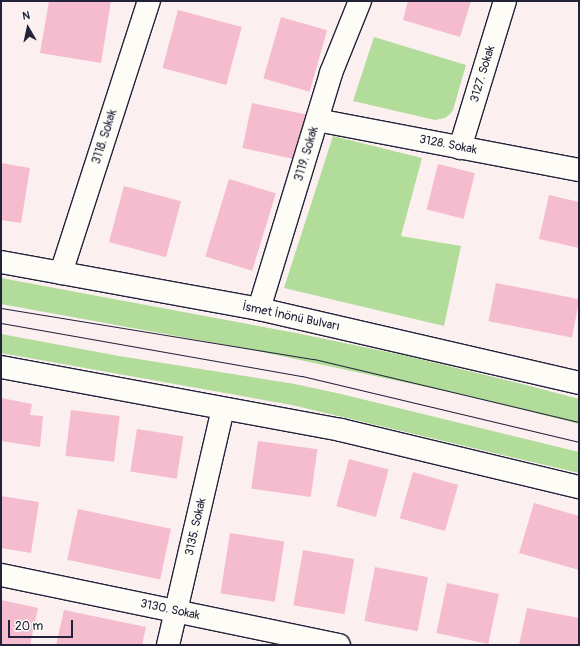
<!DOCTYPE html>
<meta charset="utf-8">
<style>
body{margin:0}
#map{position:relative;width:580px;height:646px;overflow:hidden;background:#fbefef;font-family:Pangolin,sans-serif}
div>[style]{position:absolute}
.green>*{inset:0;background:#b1dc9a}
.building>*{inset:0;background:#f5bccf;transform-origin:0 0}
.roads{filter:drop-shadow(1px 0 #22223b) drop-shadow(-1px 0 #22223b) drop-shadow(0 1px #22223b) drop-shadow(0 -1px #22223b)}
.minor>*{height:22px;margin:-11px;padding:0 11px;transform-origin:11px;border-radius:11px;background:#fdfcf7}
.primary>*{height:22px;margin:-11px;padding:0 11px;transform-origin:11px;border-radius:11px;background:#fdfcf7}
.tram>*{height:1px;margin:-0.5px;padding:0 0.5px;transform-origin:0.5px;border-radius:0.5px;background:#22223b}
span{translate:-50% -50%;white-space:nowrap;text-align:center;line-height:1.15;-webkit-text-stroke:4px #fdfcf7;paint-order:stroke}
.street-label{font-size:12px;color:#22223b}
.frame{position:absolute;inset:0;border:2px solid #22223b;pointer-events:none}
.north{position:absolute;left:8px;top:8px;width:40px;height:40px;-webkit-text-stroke:3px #fdfcf7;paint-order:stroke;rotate:351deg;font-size:11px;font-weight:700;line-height:16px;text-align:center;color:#22223b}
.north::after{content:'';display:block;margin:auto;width:14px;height:18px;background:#22223b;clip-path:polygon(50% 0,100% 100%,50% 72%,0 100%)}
.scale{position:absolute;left:8px;top:620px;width:65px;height:18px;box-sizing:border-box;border:2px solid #22223b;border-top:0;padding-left:5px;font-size:12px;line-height:14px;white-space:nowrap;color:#22223b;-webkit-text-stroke:3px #fdfcf7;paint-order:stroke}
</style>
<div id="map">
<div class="green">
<i style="clip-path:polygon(374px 37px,466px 65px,453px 110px,450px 114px,445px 118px,435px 120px,353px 101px)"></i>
<i style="clip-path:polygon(333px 136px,422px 158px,401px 236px,461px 246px,444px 326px,284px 288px)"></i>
<i style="clip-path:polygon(1px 278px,296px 333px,407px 356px,522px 384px,579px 399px,579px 424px,464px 395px,248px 349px,1px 304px)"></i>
<i style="clip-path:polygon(1px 334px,119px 356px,295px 384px,341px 394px,579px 452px,579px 473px,292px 405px,1px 353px)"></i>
</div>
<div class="building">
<i style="clip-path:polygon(49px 1px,111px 1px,101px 63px,40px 53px)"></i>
<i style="clip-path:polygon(408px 1px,471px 1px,460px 37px,403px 20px)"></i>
<i style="left:178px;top:10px;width:66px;height:60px;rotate:15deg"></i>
<i style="left:281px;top:17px;width:48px;height:64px;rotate:16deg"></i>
<i style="left:252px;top:103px;width:55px;height:46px;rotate:12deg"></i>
<i style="clip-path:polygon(1px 163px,30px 168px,21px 223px,1px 220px)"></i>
<i style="left:438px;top:164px;width:38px;height:47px;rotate:14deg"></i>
<i style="left:229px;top:179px;width:49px;height:81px;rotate:17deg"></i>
<i style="left:124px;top:186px;width:59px;height:58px;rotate:15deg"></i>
<i style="clip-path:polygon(549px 195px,579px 202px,579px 248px,539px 239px)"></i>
<i style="left:496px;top:283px;width:85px;height:39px;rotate:11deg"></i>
<i style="clip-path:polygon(1px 398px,32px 404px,30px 415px,43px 416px,40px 447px,1px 441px)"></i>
<i style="left:71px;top:410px;width:49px;height:46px;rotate:7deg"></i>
<i style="left:137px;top:429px;width:47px;height:43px;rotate:9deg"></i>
<i style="left:258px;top:441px;width:60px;height:48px;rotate:8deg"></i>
<i style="left:349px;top:459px;width:41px;height:49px;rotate:15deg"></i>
<i style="left:413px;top:472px;width:47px;height:48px;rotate:16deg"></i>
<i style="clip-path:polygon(1px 496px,39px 502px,31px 553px,1px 548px)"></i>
<i style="clip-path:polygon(534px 503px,579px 516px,579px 570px,519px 553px)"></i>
<i style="left:78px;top:509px;width:95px;height:52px;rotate:12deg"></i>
<i style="left:230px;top:533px;width:55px;height:61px;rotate:9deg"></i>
<i style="left:303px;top:550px;width:52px;height:56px;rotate:10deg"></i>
<i style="left:375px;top:567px;width:54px;height:55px;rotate:11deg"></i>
<i style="left:447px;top:583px;width:53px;height:51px;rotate:12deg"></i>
<i style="clip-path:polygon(1px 600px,38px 608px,30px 645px,1px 644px)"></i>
<i style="clip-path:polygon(527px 608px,579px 618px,579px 645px,519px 645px)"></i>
<i style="clip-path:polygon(64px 610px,146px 627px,142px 645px,56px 645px)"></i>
</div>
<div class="roads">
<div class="minor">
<i style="left:317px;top:120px;width:267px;rotate:10.8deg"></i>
<i style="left:460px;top:148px;width:154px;rotate:-73deg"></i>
<i style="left:61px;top:273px;width:286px;rotate:-72.1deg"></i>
<i style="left:259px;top:309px;width:247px;rotate:-73deg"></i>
<i style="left:331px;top:73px;width:78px;rotate:-68.1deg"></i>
<i style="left:1px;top:575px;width:345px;rotate:11.7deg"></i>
<i style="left:168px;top:645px;width:242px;rotate:-76.9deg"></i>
</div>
<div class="primary">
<i style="left:1px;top:262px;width:262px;rotate:10.3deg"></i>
<i style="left:259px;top:309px;width:328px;rotate:13deg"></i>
<i style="left:1px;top:367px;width:346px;rotate:10.5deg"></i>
<i style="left:341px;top:430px;width:245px;rotate:13.5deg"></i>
</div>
</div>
<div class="tram">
<i style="left:1px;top:308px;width:317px;rotate:9.3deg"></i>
<i style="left:314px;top:359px;width:272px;rotate:13.4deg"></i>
<i style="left:1px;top:323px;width:306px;rotate:10deg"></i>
<i style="left:302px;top:376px;width:285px;rotate:13.4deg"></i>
</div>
<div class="street-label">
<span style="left:483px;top:74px;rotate:-73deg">3127. Sokak</span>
<span style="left:105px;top:137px;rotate:-72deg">3118. Sokak</span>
<span style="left:448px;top:145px;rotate:11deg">3128. Sokak</span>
<span style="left:307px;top:154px;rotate:-73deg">3119. Sokak</span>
<span style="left:291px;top:317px;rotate:12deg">İsmet İnönü Bulvarı</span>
<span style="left:196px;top:527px;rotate:-77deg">3135. Sokak</span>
<span style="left:170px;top:610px;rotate:12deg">3130. Sokak</span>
</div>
<div class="frame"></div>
<div class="north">N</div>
<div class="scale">20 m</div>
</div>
